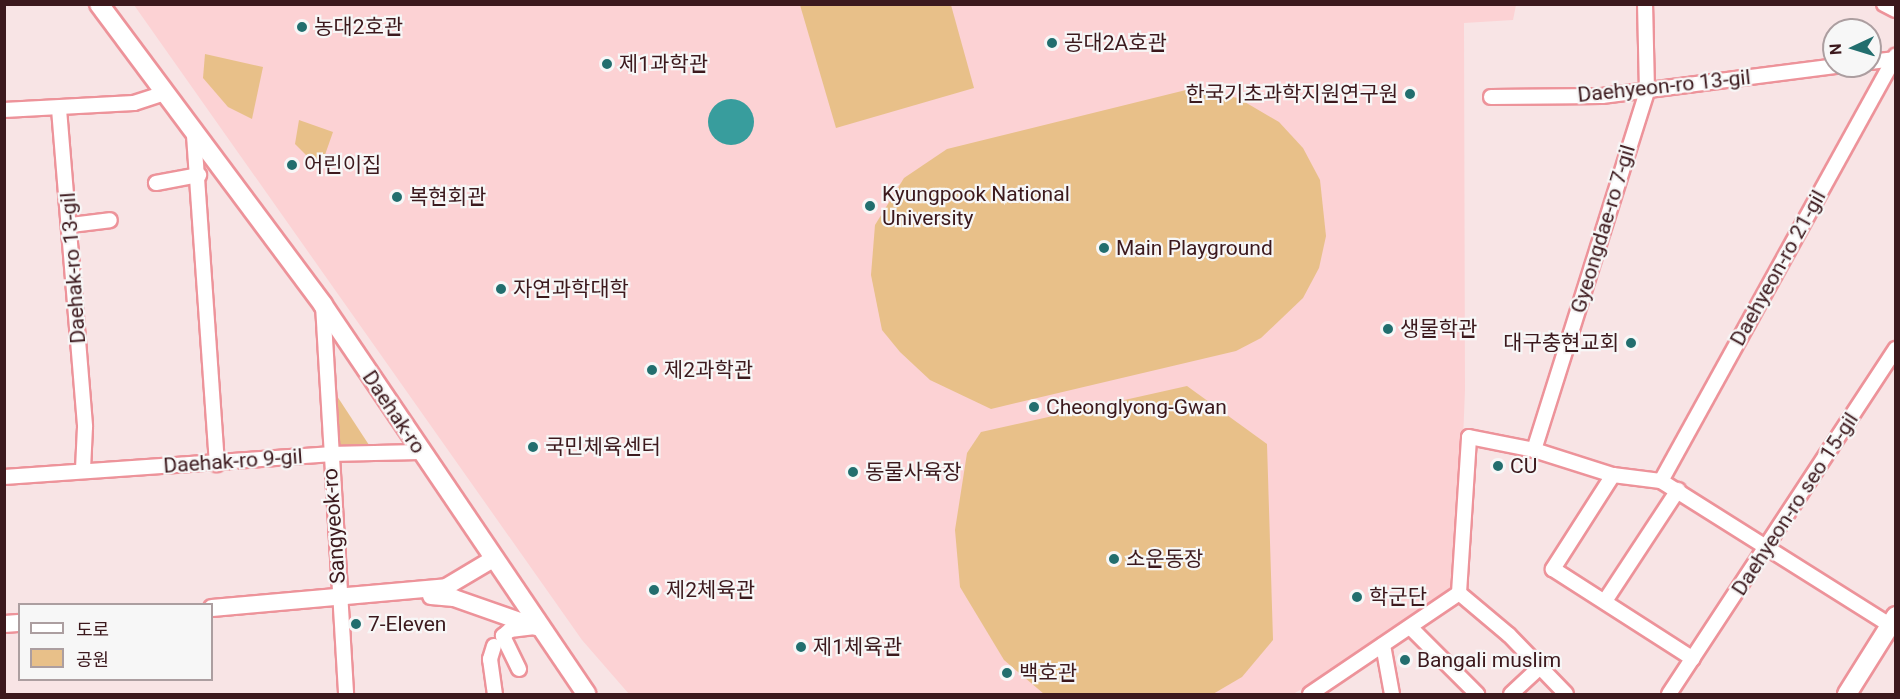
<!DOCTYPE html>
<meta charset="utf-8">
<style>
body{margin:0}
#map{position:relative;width:1900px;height:699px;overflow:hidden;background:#f8e4e5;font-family:Roboto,"Noto Sans KR",sans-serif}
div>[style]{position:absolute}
.built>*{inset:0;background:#fcd2d4}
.green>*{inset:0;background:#e8c089}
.water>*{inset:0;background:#389d9d}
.round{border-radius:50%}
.roads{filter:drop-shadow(2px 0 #ed939a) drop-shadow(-2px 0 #ed939a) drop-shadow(0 2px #ed939a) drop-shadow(0 -2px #ed939a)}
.minor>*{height:14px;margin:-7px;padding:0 7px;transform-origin:7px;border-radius:7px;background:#fff}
.tertiary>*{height:16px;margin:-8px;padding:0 8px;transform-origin:8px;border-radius:8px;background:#fff}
.secondary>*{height:18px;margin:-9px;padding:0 9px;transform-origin:9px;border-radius:9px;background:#fff}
.dots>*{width:16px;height:16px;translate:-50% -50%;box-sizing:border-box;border:3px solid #f7f7f7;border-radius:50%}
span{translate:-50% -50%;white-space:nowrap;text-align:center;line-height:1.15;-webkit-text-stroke:4.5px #f7f7f7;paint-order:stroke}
.poi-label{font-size:21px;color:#3c191d}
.left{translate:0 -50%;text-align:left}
.right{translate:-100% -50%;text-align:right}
.street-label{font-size:21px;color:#3c191d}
.frame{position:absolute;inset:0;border:6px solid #3c191d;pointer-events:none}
.legend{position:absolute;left:18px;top:603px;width:195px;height:78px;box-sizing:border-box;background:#f7f7f7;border:2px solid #ac9ea0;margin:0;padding:8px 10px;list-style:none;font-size:18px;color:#3c191d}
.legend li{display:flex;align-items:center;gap:12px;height:30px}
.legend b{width:30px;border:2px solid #ac9ea0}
.north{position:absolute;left:1822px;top:18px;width:60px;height:60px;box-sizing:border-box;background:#f7f7f7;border:2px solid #ac9ea0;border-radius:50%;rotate:266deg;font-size:16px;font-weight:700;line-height:24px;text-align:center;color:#3c191d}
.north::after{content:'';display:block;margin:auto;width:21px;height:27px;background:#226e6e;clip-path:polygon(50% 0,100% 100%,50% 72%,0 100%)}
</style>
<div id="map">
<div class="built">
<i style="clip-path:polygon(134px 5px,1516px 5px,1513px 20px,1464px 23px,1465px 390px,1457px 592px,1375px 648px,1293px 694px,629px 694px,582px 640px)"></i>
</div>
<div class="green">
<i style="clip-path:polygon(800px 5px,951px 5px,974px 88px,836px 128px)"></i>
<i style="clip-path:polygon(205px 54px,263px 67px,252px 119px,228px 107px,203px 78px)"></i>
<i style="clip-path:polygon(1190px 89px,1238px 98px,1279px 122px,1303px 148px,1320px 180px,1326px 236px,1319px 268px,1303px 298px,1261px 338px,1236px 351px,991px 409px,930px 380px,900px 352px,882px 330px,871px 275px,875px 225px,904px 178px,947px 149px)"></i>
<i style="clip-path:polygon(299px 120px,333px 132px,320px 169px,295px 144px)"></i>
<i style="clip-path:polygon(1187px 386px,1267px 444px,1273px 640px,1242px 677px,1213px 694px,1044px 694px,1004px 660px,960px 587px,955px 530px,967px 453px,981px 432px)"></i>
<i style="clip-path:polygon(335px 393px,369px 445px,341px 446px,333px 437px)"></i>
</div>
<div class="water">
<i class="round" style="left:708px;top:99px;width:46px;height:46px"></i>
</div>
<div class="roads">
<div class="minor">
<i style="left:1884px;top:4px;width:13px;rotate:27deg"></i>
<i style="left:1870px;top:62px;width:26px;rotate:-7deg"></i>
<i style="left:1491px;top:97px;width:111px;rotate:-0.5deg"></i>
<i style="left:1602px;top:96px;width:237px;rotate:-7.3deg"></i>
<i style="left:59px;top:109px;width:319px;rotate:85.3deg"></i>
<i style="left:85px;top:427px;width:43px;rotate:92.7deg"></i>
<i style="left:4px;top:110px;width:130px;rotate:-3.1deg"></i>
<i style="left:134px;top:103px;width:32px;rotate:-18deg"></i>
<i style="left:194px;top:135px;width:330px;rotate:86deg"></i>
<i style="left:156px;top:183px;width:44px;rotate:-10.5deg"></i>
<i style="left:71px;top:225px;width:39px;rotate:-7deg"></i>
<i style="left:323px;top:305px;width:390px;rotate:86.6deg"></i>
<i style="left:1534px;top:450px;width:376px;rotate:-72.5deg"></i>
<i style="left:1647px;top:91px;width:87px;rotate:-91.3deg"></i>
<i style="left:1613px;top:475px;width:112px;rotate:122.6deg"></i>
<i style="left:1553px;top:569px;width:166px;rotate:32.7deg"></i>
<i style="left:4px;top:477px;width:326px;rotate:-4deg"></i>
<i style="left:329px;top:454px;width:91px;rotate:-1.3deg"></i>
<i style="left:1661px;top:481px;width:486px;rotate:-61.1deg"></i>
<i style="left:1459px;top:593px;width:65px;rotate:40deg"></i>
<i style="left:1509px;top:635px;width:82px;rotate:46deg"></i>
<i style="left:1605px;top:601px;width:133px;rotate:-56.7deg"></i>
<i style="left:1410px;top:627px;width:95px;rotate:45deg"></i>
<i style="left:1383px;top:645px;width:50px;rotate:79.6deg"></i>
<i style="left:494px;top:646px;width:14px;rotate:107deg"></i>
<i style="left:490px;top:659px;width:35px;rotate:82deg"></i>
<i style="left:519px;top:669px;width:37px;rotate:-116deg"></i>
<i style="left:503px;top:636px;width:9px;rotate:-41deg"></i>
<i style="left:510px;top:630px;width:25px;rotate:-7deg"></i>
<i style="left:1310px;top:694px;width:180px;rotate:-34.1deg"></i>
<i style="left:1459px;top:593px;width:156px;rotate:-86.3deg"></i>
<i style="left:1469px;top:437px;width:66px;rotate:11.3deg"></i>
<i style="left:1534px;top:450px;width:83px;rotate:17.6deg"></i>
<i style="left:1613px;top:475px;width:48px;rotate:7.1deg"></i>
<i style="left:1661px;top:481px;width:278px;rotate:32.2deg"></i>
<i style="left:1511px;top:694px;width:41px;rotate:-43deg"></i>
<i style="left:1669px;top:694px;width:413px;rotate:-56.7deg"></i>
</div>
<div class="tertiary">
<i style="left:431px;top:596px;width:23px;rotate:5deg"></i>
<i style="left:454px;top:598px;width:88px;rotate:19.3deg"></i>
<i style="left:212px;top:608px;width:235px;rotate:-5.1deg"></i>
<i style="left:446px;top:587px;width:55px;rotate:-30.8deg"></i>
<i style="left:4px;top:624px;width:16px;rotate:-4deg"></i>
</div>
<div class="secondary">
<i style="left:99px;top:4px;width:375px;rotate:53.3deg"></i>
<i style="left:323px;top:305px;width:470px;rotate:55.9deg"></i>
<i style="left:1847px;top:694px;width:92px;rotate:-57.9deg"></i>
</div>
</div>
<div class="dots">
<i style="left:302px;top:27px;background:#226e6e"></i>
<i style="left:1052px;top:43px;background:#226e6e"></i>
<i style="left:607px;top:64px;background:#226e6e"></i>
<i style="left:1410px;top:94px;background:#226e6e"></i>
<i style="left:292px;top:165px;background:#226e6e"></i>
<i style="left:397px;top:197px;background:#226e6e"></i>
<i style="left:870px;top:206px;background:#226e6e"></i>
<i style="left:1104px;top:248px;background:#226e6e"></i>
<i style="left:501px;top:289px;background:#226e6e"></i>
<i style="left:1388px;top:329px;background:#226e6e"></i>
<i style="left:1631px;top:343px;background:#226e6e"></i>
<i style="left:652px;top:370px;background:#226e6e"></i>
<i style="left:1034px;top:407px;background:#226e6e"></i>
<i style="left:533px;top:447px;background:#226e6e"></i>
<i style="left:1498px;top:466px;background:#226e6e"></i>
<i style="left:853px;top:472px;background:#226e6e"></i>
<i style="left:1114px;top:559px;background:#226e6e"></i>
<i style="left:654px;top:590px;background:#226e6e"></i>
<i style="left:1357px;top:597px;background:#226e6e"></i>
<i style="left:356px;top:624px;background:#226e6e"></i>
<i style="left:801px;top:647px;background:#226e6e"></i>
<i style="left:1405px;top:660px;background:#226e6e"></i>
<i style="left:1007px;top:673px;background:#226e6e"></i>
</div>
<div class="poi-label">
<span class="left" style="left:314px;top:27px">농대2호관</span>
<span class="left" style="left:1064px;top:43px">공대2A호관</span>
<span class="left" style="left:619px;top:64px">제1과학관</span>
<span class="right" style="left:1398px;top:94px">한국기초과학지원연구원</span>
<span class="left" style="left:304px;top:165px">어린이집</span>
<span class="left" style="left:882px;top:206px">Kyungpook National<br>University</span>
<span class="left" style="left:409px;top:197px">복현회관</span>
<span class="left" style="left:1116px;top:248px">Main Playground</span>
<span class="left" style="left:513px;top:289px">자연과학대학</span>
<span class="left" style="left:1400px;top:329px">생물학관</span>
<span class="right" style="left:1619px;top:343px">대구충현교회</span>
<span class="left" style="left:664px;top:370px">제2과학관</span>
<span class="left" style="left:1046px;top:407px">Cheonglyong-Gwan</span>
<span class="left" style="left:545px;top:447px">국민체육센터</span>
<span class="left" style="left:1510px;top:466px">CU</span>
<span class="left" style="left:865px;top:472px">동물사육장</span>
<span class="left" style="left:1126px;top:559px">소운동장</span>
<span class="left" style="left:666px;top:590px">제2체육관</span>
<span class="left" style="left:1369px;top:597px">학군단</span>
<span class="left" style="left:368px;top:624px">7-Eleven</span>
<span class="left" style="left:813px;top:647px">제1체육관</span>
<span class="left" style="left:1417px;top:660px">Bangali muslim</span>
<span class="left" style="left:1019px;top:673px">백호관</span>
</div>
<div class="street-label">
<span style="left:1664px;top:86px;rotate:-6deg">Daehyeon-ro 13-gil</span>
<span style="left:1603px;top:229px;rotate:-73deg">Gyeongdae-ro 7-gil</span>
<span style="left:73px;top:268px;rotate:-94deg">Daehak-ro 13-gil</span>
<span style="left:1778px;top:268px;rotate:-61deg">Daehyeon-ro 21-gil</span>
<span style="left:394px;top:412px;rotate:56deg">Daehak-ro</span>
<span style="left:233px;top:461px;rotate:-4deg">Daehak-ro 9-gil</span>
<span style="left:1795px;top:504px;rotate:-57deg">Daehyeon-ro seo 15-gil</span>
<span style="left:334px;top:526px;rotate:-94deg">Sangyeok-ro</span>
</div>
<div class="frame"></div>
<ul class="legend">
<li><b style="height:8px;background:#fff"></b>도로</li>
<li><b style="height:16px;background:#e8c089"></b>공원</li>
</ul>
<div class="north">N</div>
</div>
